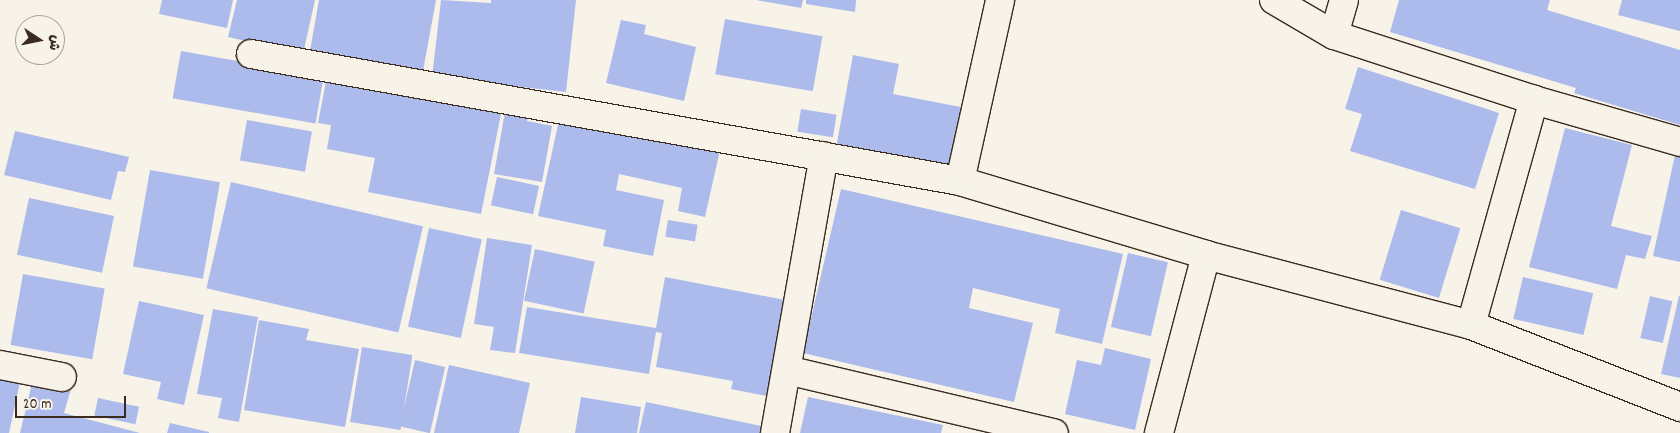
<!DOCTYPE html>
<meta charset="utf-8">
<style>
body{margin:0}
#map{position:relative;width:1680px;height:433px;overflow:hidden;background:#f7f3e8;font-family:Dekko,"Playpen Sans Arabic",sans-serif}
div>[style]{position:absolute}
.building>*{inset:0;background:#acbbeb;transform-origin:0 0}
.roads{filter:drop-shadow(1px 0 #3b2a1e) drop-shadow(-1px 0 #3b2a1e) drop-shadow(0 1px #3b2a1e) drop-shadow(0 -1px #3b2a1e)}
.minor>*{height:28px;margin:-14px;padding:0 14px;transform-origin:14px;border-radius:14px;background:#f7f3e8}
span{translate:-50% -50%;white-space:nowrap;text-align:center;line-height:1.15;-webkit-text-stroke:5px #f7f3e8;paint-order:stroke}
.north{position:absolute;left:15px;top:15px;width:50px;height:50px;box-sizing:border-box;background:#f7f3e8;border:1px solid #aca397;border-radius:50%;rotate:101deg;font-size:14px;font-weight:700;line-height:20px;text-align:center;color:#3b2a1e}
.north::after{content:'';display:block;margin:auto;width:18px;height:22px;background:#3b2a1e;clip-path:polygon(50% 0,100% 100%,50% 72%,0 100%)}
.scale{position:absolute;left:15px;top:396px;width:111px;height:22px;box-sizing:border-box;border:2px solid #3b2a1e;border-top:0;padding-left:6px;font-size:15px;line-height:18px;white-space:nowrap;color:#3b2a1e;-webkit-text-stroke:4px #f7f3e8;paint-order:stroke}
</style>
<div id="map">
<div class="building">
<i style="clip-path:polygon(162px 0,233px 0,227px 28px,159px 14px)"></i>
<i style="clip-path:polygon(237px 0,315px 0,303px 54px,228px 37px)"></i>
<i style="clip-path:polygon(319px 0,436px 0,423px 71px,310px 51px)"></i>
<i style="clip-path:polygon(441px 0,491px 3px,491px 0,576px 0,566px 92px,432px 77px)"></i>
<i style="clip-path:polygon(756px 0,803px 0,801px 8px)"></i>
<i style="clip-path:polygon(806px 0,856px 0,855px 12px,806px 4px)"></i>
<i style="clip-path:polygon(1399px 0,1550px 0,1547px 10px,1680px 50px,1680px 125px,1574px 93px,1576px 88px,1390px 32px)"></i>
<i style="clip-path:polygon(1622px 0,1680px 0,1680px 31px,1618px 15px)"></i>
<i style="left:725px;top:19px;width:99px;height:56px;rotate:10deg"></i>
<i style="clip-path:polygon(621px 20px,646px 25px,644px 34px,696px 47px,684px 101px,606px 83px)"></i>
<i style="left:181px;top:51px;width:145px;height:48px;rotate:10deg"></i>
<i style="clip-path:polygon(853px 55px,899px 64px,893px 94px,966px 108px,954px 170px,836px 148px)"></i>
<i style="clip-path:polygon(1358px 67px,1499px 113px,1475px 189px,1350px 151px,1362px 114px,1345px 109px)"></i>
<i style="clip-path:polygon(327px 76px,502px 109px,481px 214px,368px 192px,375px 158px,327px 149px,331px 125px,318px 123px)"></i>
<i style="clip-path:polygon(506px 106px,529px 110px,527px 121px,552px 126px,542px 182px,494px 174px)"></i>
<i style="left:801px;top:109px;width:36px;height:23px;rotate:9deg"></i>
<i style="clip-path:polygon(560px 116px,720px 150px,705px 217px,678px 211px,682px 188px,619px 174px,616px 190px,664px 200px,653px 256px,603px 246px,606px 230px,538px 216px)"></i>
<i style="left:247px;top:120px;width:66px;height:41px;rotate:10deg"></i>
<i style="clip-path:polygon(1565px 128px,1632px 145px,1611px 226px,1652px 236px,1645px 259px,1626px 255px,1617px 289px,1529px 267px)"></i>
<i style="clip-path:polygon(15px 131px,129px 157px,125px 172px,118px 171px,111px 200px,4px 175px)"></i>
<i style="clip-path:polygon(1675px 155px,1680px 156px,1680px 262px,1653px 256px)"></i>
<i style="left:150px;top:170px;width:71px;height:98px;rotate:10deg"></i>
<i style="left:497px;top:177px;width:43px;height:29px;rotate:12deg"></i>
<i style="left:231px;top:182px;width:197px;height:109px;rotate:13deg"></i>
<i style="clip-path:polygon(841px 189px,1123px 254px,1102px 344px,1055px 333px,1060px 309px,973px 288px,969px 308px,1033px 323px,1014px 402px,803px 353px)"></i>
<i style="left:29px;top:198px;width:87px;height:58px;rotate:12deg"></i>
<i style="left:1401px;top:210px;width:62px;height:73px;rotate:17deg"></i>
<i style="left:668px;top:220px;width:30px;height:17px;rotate:9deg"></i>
<i style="left:429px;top:228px;width:54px;height:101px;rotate:12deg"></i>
<i style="clip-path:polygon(487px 238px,532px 245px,515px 353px,490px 350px,494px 327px,474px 324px)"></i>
<i style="left:535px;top:249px;width:61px;height:53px;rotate:12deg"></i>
<i style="left:1128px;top:253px;width:41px;height:76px;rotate:13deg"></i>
<i style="left:23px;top:274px;width:83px;height:72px;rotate:10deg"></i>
<i style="clip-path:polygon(665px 277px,785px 300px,767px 396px,731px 389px,733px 381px,656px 367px,662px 333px,656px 332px,649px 374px,519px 353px,527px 307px,656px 328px)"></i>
<i style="left:1523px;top:277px;width:72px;height:43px;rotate:13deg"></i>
<i style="left:1650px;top:296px;width:23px;height:43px;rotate:13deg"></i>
<i style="clip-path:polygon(1679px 296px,1680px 296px,1680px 378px,1661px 374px)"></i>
<i style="clip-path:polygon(139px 301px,204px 315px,184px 405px,157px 399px,161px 382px,123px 374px)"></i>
<i style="clip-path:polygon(213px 309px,258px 317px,239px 422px,218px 418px,222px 398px,197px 394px)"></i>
<i style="clip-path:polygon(259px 320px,309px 329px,306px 340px,359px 349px,345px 427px,244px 410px)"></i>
<i style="left:362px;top:347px;width:51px;height:76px;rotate:9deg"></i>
<i style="clip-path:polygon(1105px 348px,1151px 359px,1135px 430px,1065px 414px,1077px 360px,1101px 365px)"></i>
<i style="left:415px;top:360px;width:31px;height:68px;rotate:13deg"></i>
<i style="clip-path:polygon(449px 365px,530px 383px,519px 433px,434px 433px)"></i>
<i style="clip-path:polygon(0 373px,21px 377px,9px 433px,0 433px)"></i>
<i style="clip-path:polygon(34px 375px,72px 385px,64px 413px,140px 433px,20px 433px)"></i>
<i style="clip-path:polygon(581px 397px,641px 407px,637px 433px,575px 433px)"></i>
<i style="clip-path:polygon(808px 397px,943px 425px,941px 433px,800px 433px)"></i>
<i style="left:98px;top:398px;width:42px;height:18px;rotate:12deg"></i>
<i style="clip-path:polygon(646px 402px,771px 428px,770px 433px,639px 433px)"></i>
<i style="clip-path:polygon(170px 423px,209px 432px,209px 433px,167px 433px)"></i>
</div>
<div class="roads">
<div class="minor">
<i style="left:1274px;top:0;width:69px;rotate:30.3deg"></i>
<i style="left:1334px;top:35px;width:210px;rotate:18deg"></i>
<i style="left:1534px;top:100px;width:152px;rotate:16deg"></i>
<i style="left:1334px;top:35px;width:36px;rotate:-74deg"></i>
<i style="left:251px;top:54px;width:720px;rotate:10.16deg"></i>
<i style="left:960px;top:181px;width:257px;rotate:16.7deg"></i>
<i style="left:1206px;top:255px;width:184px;rotate:104.8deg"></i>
<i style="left:960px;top:181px;width:185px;rotate:-77.5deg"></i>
<i style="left:1206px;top:255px;width:274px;rotate:14.8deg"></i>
<i style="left:1471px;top:325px;width:225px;rotate:21.4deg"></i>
<i style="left:1471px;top:325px;width:234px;rotate:-74.4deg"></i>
<i style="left:0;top:365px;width:63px;rotate:11deg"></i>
<i style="left:787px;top:370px;width:274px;rotate:13.3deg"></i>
<i style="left:775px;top:433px;width:281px;rotate:-80deg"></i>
</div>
</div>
<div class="north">ش</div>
<div class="scale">20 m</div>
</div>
